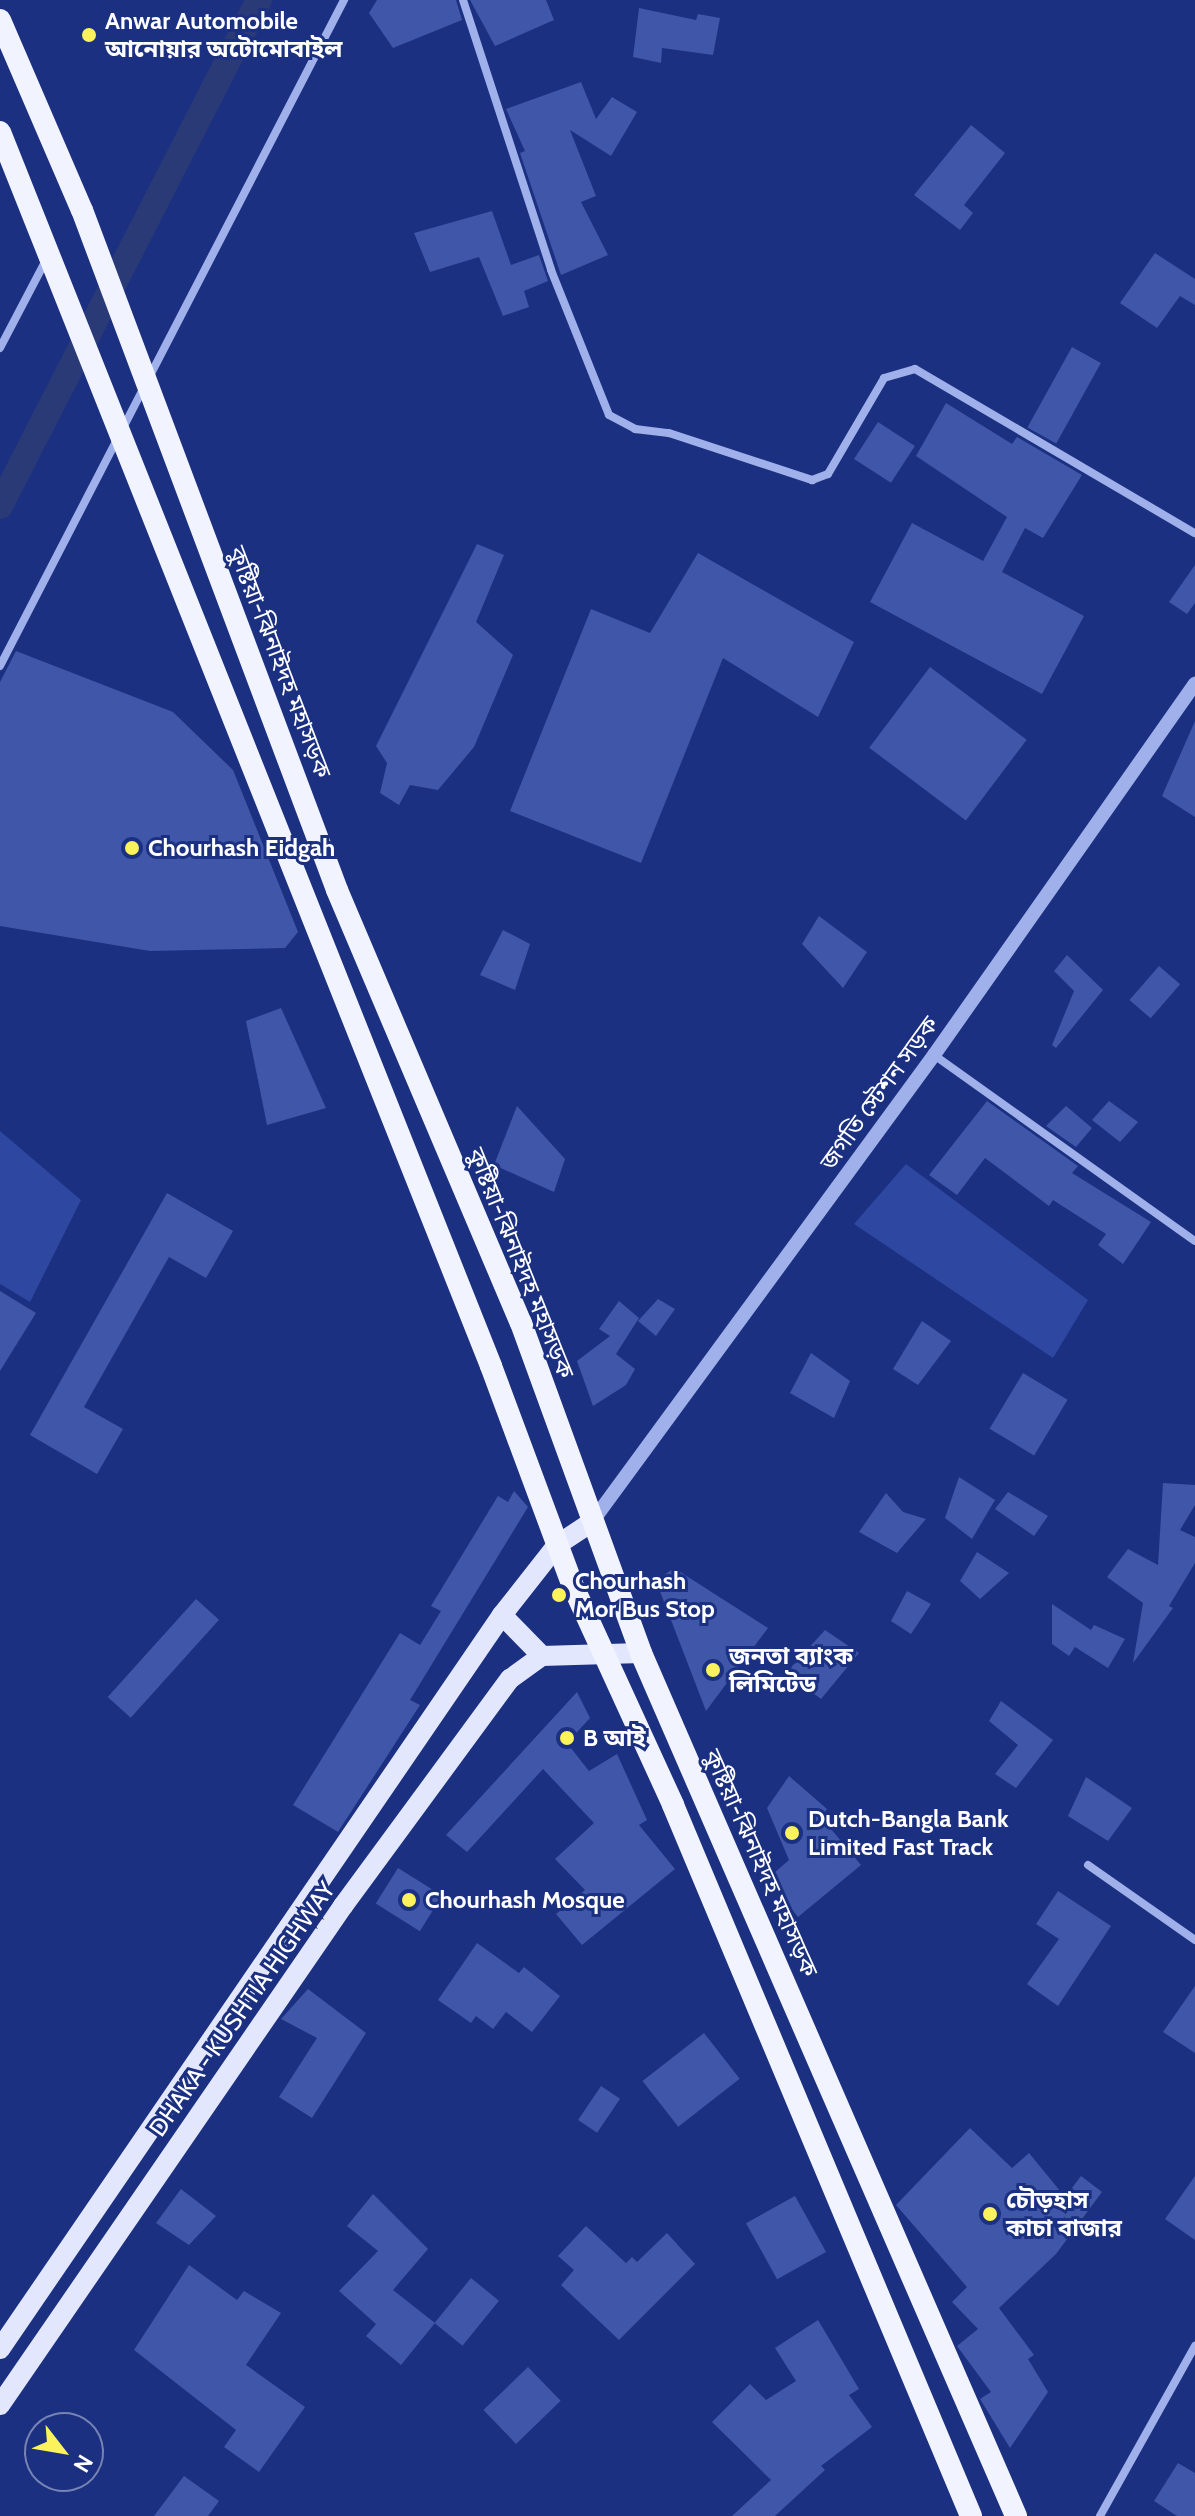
<!DOCTYPE html>
<meta charset="utf-8">
<style>
body{margin:0}
#map{position:relative;width:1195px;height:2516px;overflow:hidden;background:#1b3081;font-family:Cabin,"Noto Sans Bengali",sans-serif}
div>[style]{position:absolute}
.green>*{inset:0;background:#2e47a0}
.canal>*{height:26px;margin:-13px;padding:0 13px;transform-origin:13px;border-radius:13px;background:#2a3a77}
.building>*{inset:0;background:#3f56a9;transform-origin:0 0}
.minor>*{height:8px;margin:-4px;padding:0 4px;transform-origin:4px;border-radius:4px;background:#9fb0ea}
.tertiary>*{height:14px;margin:-7px;padding:0 7px;transform-origin:7px;border-radius:7px;background:#9fb0ea}
.primary>*{height:20px;margin:-10px;padding:0 10px;transform-origin:10px;border-radius:10px;background:#e3e7fe}
.trunk>*{height:22px;margin:-11px;padding:0 11px;transform-origin:11px;border-radius:11px;background:#f1f3fe}
.dots>*{width:22px;height:22px;translate:-50% -50%;box-sizing:border-box;border:4px solid #1b3081;border-radius:50%}
span{translate:-50% -50%;white-space:nowrap;text-align:center;line-height:1.15;-webkit-text-stroke:6px #1b3081;paint-order:stroke}
.poi-label{font-size:24px;color:#fff;font-weight:700}
.left{translate:0 -50%;text-align:left}
.street-label{font-size:24px;color:#fff}
.north{position:absolute;left:24px;top:2412px;width:80px;height:80px;box-sizing:border-box;background:#1b3081;border:2px solid #7683b3;border-radius:50%;rotate:121deg;font-size:22px;font-weight:700;line-height:32px;text-align:center;color:#fff}
.north::after{content:'';display:block;margin:auto;width:28px;height:36px;background:#fbf25c;clip-path:polygon(50% 0,100% 100%,50% 72%,0 100%)}
</style>
<div id="map">
<div class="green">
<i style="clip-path:polygon(0 1131px,81px 1200px,30px 1302px,0 1284px)"></i>
<i style="clip-path:polygon(906px 1164px,1088px 1300px,1053px 1358px,854px 1224px)"></i>
</div>
<div class="canal">
<i style="left:0;top:506px;width:568px;rotate:-62.89deg"></i>
</div>
<div class="building">
<i style="clip-path:polygon(377px 0,456px 0,462px 20px,393px 48px,369px 13px)"></i>
<i style="clip-path:polygon(470px 0,546px 0,554px 20px,495px 46px)"></i>
<i style="clip-path:polygon(639px 8px,696px 20px,698px 14px,720px 18px,713px 55px,662px 48px,661px 63px,633px 57px)"></i>
<i style="clip-path:polygon(581px 82px,596px 119px,612px 97px,637px 112px,611px 156px,570px 130px,596px 196px,581px 202px,608px 255px,561px 275px,520px 153px,525px 151px,506px 109px)"></i>
<i style="clip-path:polygon(971px 125px,1005px 153px,964px 205px,973px 213px,960px 230px,914px 195px)"></i>
<i style="clip-path:polygon(492px 211px,511px 265px,539px 255px,548px 281px,524px 291px,529px 307px,503px 316px,479px 257px,430px 272px,414px 233px)"></i>
<i style="clip-path:polygon(1155px 253px,1195px 279px,1195px 305px,1180px 296px,1157px 328px,1120px 303px)"></i>
<i style="left:1072px;top:347px;width:33px;height:92px;rotate:29deg"></i>
<i style="clip-path:polygon(946px 403px,1012px 444px,1017px 437px,1082px 475px,1043px 538px,1025px 528px,1002px 572px,1084px 616px,1042px 694px,870px 602px,912px 523px,983px 561px,1007px 517px,916px 456px)"></i>
<i style="left:878px;top:422px;width:44px;height:44px;rotate:33deg"></i>
<i style="clip-path:polygon(477px 544px,504px 555px,476px 622px,513px 655px,474px 747px,438px 790px,410px 785px,399px 805px,380px 793px,387px 763px,376px 746px)"></i>
<i style="clip-path:polygon(698px 553px,854px 642px,818px 717px,723px 658px,641px 863px,510px 811px,591px 609px,650px 633px)"></i>
<i style="clip-path:polygon(1195px 565px,1195px 603px,1187px 614px,1169px 602px)"></i>
<i style="clip-path:polygon(16px 651px,173px 712px,233px 770px,298px 932px,285px 948px,150px 951px,0 926px,0 682px)"></i>
<i style="left:930px;top:667px;width:121px;height:101px;rotate:37deg"></i>
<i style="clip-path:polygon(1195px 721px,1195px 817px,1162px 796px)"></i>
<i style="clip-path:polygon(819px 916px,867px 952px,843px 988px,802px 944px)"></i>
<i style="clip-path:polygon(503px 930px,530px 944px,515px 990px,480px 975px)"></i>
<i style="clip-path:polygon(1067px 955px,1103px 990px,1056px 1048px,1052px 1045px,1074px 991px,1054px 971px)"></i>
<i style="left:1159px;top:966px;width:28px;height:45px;rotate:41deg"></i>
<i style="clip-path:polygon(281px 1008px,326px 1108px,267px 1125px,246px 1021px)"></i>
<i style="clip-path:polygon(987px 1101px,1078px 1166px,1072px 1173px,1151px 1222px,1123px 1264px,1098px 1245px,1106px 1234px,1053px 1200px,1049px 1206px,985px 1158px,957px 1195px,929px 1175px)"></i>
<i style="clip-path:polygon(1109px 1101px,1138px 1122px,1120px 1142px,1092px 1120px)"></i>
<i style="clip-path:polygon(517px 1106px,565px 1159px,554px 1192px,494px 1165px)"></i>
<i style="clip-path:polygon(1066px 1106px,1092px 1128px,1076px 1147px,1046px 1126px)"></i>
<i style="clip-path:polygon(167px 1193px,233px 1231px,206px 1278px,169px 1257px,84px 1407px,123px 1429px,97px 1474px,30px 1435px)"></i>
<i style="clip-path:polygon(0 1291px,36px 1313px,0 1371px)"></i>
<i style="clip-path:polygon(658px 1299px,675px 1309px,656px 1336px,638px 1321px)"></i>
<i style="clip-path:polygon(619px 1301px,639px 1318px,616px 1354px,635px 1369px,626px 1385px,593px 1406px,577px 1361px,610px 1336px,599px 1329px)"></i>
<i style="clip-path:polygon(922px 1321px,951px 1341px,918px 1385px,893px 1369px)"></i>
<i style="clip-path:polygon(811px 1353px,850px 1381px,834px 1418px,790px 1393px)"></i>
<i style="left:1023px;top:1373px;width:52px;height:65px;rotate:31deg"></i>
<i style="clip-path:polygon(959px 1477px,995px 1500px,972px 1539px,945px 1518px)"></i>
<i style="clip-path:polygon(1163px 1483px,1195px 1485px,1195px 1505px,1180px 1530px,1195px 1537px,1195px 1563px,1169px 1606px,1173px 1608px,1133px 1663px,1143px 1603px,1107px 1577px,1128px 1549px,1158px 1565px)"></i>
<i style="clip-path:polygon(514px 1491px,528px 1507px,410px 1700px,420px 1705px,338px 1832px,293px 1805px,400px 1633px,420px 1645px,441px 1611px,431px 1606px,498px 1496px,508px 1502px)"></i>
<i style="clip-path:polygon(1008px 1492px,1048px 1516px,1034px 1536px,995px 1509px)"></i>
<i style="clip-path:polygon(886px 1493px,903px 1512px,926px 1519px,897px 1553px,859px 1532px)"></i>
<i style="clip-path:polygon(977px 1552px,1009px 1573px,980px 1599px,960px 1581px)"></i>
<i style="clip-path:polygon(674px 1568px,768px 1628px,706px 1711px,656px 1581px)"></i>
<i style="clip-path:polygon(907px 1591px,931px 1604px,911px 1634px,891px 1621px)"></i>
<i style="left:196px;top:1599px;width:31px;height:132px;rotate:42deg"></i>
<i style="clip-path:polygon(1052px 1604px,1091px 1630px,1094px 1625px,1125px 1639px,1108px 1668px,1075px 1647px,1069px 1656px,1052px 1644px)"></i>
<i style="clip-path:polygon(825px 1630px,859px 1653px,821px 1699px,786px 1673px)"></i>
<i style="clip-path:polygon(577px 1692px,590px 1718px,567px 1743px,589px 1771px,617px 1754px,647px 1820px,639px 1825px,675px 1869px,582px 1945px,556px 1914px,585px 1890px,555px 1859px,594px 1823px,543px 1769px,467px 1852px,446px 1835px)"></i>
<i style="clip-path:polygon(1001px 1701px,1053px 1740px,1016px 1788px,995px 1774px,1018px 1745px,989px 1721px)"></i>
<i style="clip-path:polygon(789px 1776px,827px 1809px,821px 1817px,861px 1865px,798px 1917px,767px 1879px,789px 1860px,767px 1808px)"></i>
<i style="clip-path:polygon(1086px 1777px,1132px 1808px,1108px 1841px,1068px 1816px)"></i>
<i style="left:398px;top:1868px;width:52px;height:42px;rotate:32deg"></i>
<i style="clip-path:polygon(1058px 1891px,1111px 1926px,1058px 2006px,1027px 1984px,1059px 1939px,1036px 1924px)"></i>
<i style="clip-path:polygon(477px 1943px,519px 1973px,524px 1967px,560px 1996px,532px 2032px,506px 2012px,493px 2029px,476px 2016px,471px 2023px,438px 2000px)"></i>
<i style="clip-path:polygon(1195px 1986px,1195px 2053px,1163px 2032px)"></i>
<i style="clip-path:polygon(308px 1989px,366px 2033px,312px 2118px,279px 2097px,317px 2038px,281px 2019px)"></i>
<i style="left:704px;top:2033px;width:58px;height:78px;rotate:52deg"></i>
<i style="left:601px;top:2086px;width:23px;height:41px;rotate:34deg"></i>
<i style="clip-path:polygon(970px 2128px,1012px 2168px,1029px 2153px,1065px 2197px,1081px 2176px,1102px 2192px,1056px 2254px,999px 2308px,1034px 2355px,1028px 2359px,1048px 2392px,1010px 2448px,980px 2399px,991px 2392px,957px 2346px,978px 2329px,952px 2302px,967px 2287px,896px 2205px)"></i>
<i style="clip-path:polygon(1195px 2176px,1195px 2240px,1165px 2219px)"></i>
<i style="clip-path:polygon(181px 2189px,216px 2216px,189px 2245px,156px 2223px)"></i>
<i style="clip-path:polygon(373px 2194px,428px 2249px,393px 2290px,435px 2323px,401px 2365px,366px 2336px,376px 2324px,339px 2291px,378px 2251px,347px 2226px)"></i>
<i style="left:795px;top:2196px;width:64px;height:56px;rotate:61deg"></i>
<i style="clip-path:polygon(586px 2226px,626px 2263px,632px 2257px,637px 2262px,667px 2233px,695px 2264px,619px 2340px,561px 2285px,574px 2270px,558px 2256px)"></i>
<i style="clip-path:polygon(189px 2265px,237px 2300px,244px 2291px,281px 2313px,246px 2365px,305px 2407px,259px 2472px,224px 2447px,236px 2430px,134px 2350px)"></i>
<i style="left:471px;top:2278px;width:36px;height:58px;rotate:39deg"></i>
<i style="clip-path:polygon(818px 2320px,859px 2389px,849px 2395px,872px 2427px,821px 2466px,825px 2470px,775px 2516px,732px 2516px,771px 2480px,712px 2422px,750px 2384px,766px 2400px,796px 2381px,775px 2348px)"></i>
<i style="left:528px;top:2367px;width:47px;height:62px;rotate:46deg"></i>
<i style="clip-path:polygon(1178px 2463px,1195px 2473px,1195px 2516px,1177px 2516px,1154px 2501px)"></i>
<i style="clip-path:polygon(184px 2476px,219px 2501px,208px 2516px,154px 2516px)"></i>
</div>
<div class="minor">
<i style="left:463px;top:0;width:284px;rotate:71.9deg"></i>
<i style="left:551px;top:270px;width:156px;rotate:68.2deg"></i>
<i style="left:609px;top:415px;width:30px;rotate:28deg"></i>
<i style="left:635px;top:429px;width:34px;rotate:7deg"></i>
<i style="left:669px;top:433px;width:151px;rotate:18.2deg"></i>
<i style="left:812px;top:480px;width:17px;rotate:-21deg"></i>
<i style="left:828px;top:474px;width:111px;rotate:-59.7deg"></i>
<i style="left:884px;top:378px;width:32px;rotate:-16deg"></i>
<i style="left:915px;top:369px;width:324px;rotate:30.4deg"></i>
<i style="left:0;top:348px;width:102px;rotate:-62.4deg"></i>
<i style="left:0;top:666px;width:750px;rotate:-62.68deg"></i>
<i style="left:934px;top:1055px;width:320px;rotate:35.5deg"></i>
<i style="left:1088px;top:1865px;width:131px;rotate:35deg"></i>
<i style="left:1100px;top:2516px;width:195px;rotate:-60.8deg"></i>
</div>
<div class="tertiary">
<i style="left:592px;top:1522px;width:579px;rotate:-53.78deg"></i>
<i style="left:934px;top:1055px;width:454px;rotate:-54.9deg"></i>
</div>
<div class="primary">
<i style="left:502px;top:1615px;width:57px;rotate:45.7deg"></i>
<i style="left:542px;top:1656px;width:99px;rotate:-1.7deg"></i>
<i style="left:0;top:2349px;width:889px;rotate:-55.63deg"></i>
<i style="left:502px;top:1615px;width:89px;rotate:-51.8deg"></i>
<i style="left:557px;top:1545px;width:42px;rotate:-33.3deg"></i>
<i style="left:0;top:2405px;width:606px;rotate:-55.5deg"></i>
<i style="left:343px;top:1906px;width:282px;rotate:-53.7deg"></i>
<i style="left:510px;top:1679px;width:39px;rotate:-36deg"></i>
</div>
<div class="trunk">
<i style="left:0;top:20px;width:207px;rotate:66.7deg"></i>
<i style="left:82px;top:210px;width:726px;rotate:69.44deg"></i>
<i style="left:337px;top:890px;width:470px;rotate:67deg"></i>
<i style="left:521px;top:1323px;width:351px;rotate:70deg"></i>
<i style="left:641px;top:1653px;width:941px;rotate:66.51deg"></i>
<i style="left:0;top:132px;width:1328px;rotate:68.3deg"></i>
<i style="left:491px;top:1366px;width:233px;rotate:69.6deg"></i>
<i style="left:572px;top:1584px;width:243px;rotate:65.4deg"></i>
<i style="left:673px;top:1805px;width:771px;rotate:67.26deg"></i>
</div>
<div class="dots">
<i style="left:89px;top:35px;background:#fbf25c"></i>
<i style="left:132px;top:848px;background:#fbf25c"></i>
<i style="left:559px;top:1595px;background:#fbf25c"></i>
<i style="left:713px;top:1670px;background:#fbf25c"></i>
<i style="left:567px;top:1738px;background:#fbf25c"></i>
<i style="left:792px;top:1833px;background:#fbf25c"></i>
<i style="left:409px;top:1900px;background:#fbf25c"></i>
<i style="left:990px;top:2214px;background:#fbf25c"></i>
</div>
<div class="poi-label">
<span class="left" style="left:105px;top:35px">Anwar Automobile<br>আনোয়ার অটোমোবাইল</span>
<span class="left" style="left:148px;top:848px">Chourhash Eidgah</span>
<span class="left" style="left:575px;top:1595px">Chourhash<br>Mor Bus Stop</span>
<span class="left" style="left:729px;top:1670px">জনতা ব্যাংক<br>লিমিটেড</span>
<span class="left" style="left:583px;top:1738px">B আই</span>
<span class="left" style="left:808px;top:1833px">Dutch-Bangla Bank<br>Limited Fast Track</span>
<span class="left" style="left:425px;top:1900px">Chourhash Mosque</span>
<span class="left" style="left:1006px;top:2214px">চৌড়হাস<br>কাচা বাজার</span>
</div>
<div class="street-label">
<span style="left:280px;top:662px;rotate:69deg">কুষ্টিয়া-ঝিনাইদহ মহাসড়ক</span>
<span style="left:879px;top:1093px;rotate:-54deg">জগতি স্টেশন সড়ক</span>
<span style="left:521px;top:1263px;rotate:68deg">কুষ্টিয়া-ঝিনাইদহ মহাসড়ক</span>
<span style="left:761px;top:1863px;rotate:66deg">কুষ্টিয়া-ঝিনাইদহ মহাসড়ক</span>
<span style="left:242px;top:2009px;rotate:-55deg">DHAKA - KUSHTIA HIGHWAY</span>
</div>
<div class="north">N</div>
</div>
